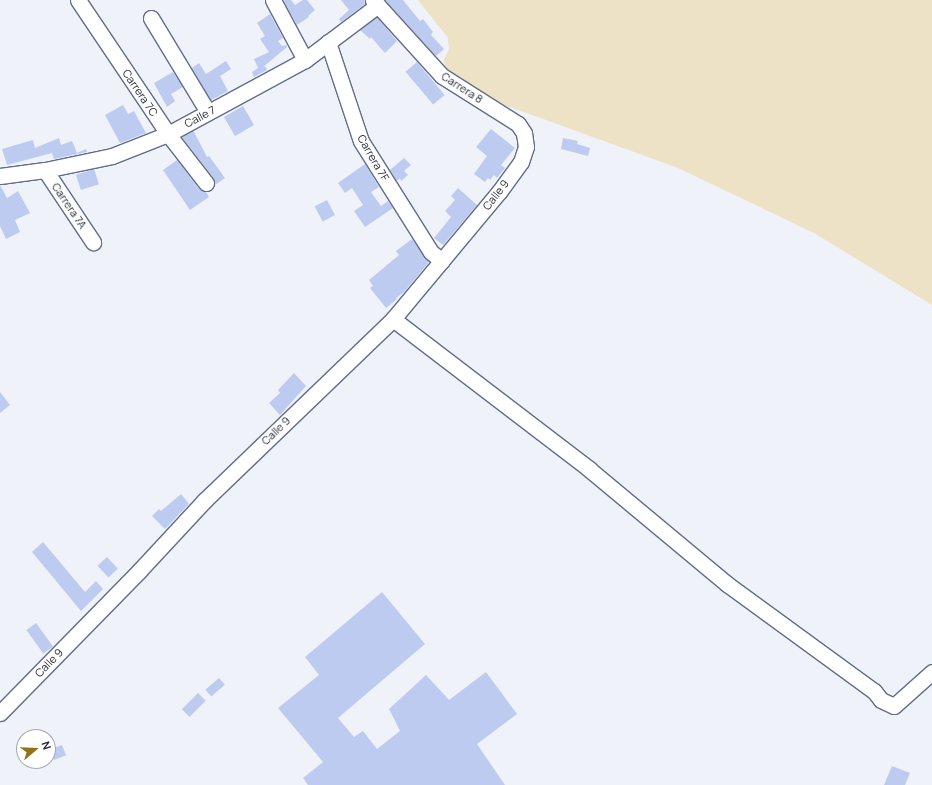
<!DOCTYPE html>
<style>
body{margin:0}
#map{position:relative;width:932px;height:785px;overflow:hidden;background:#f0f2f9;font-family:Manrope,sans-serif}
div>[style]{position:absolute}
.green>*{inset:0;background:#ede2c6}
.building>*{inset:0;background:#bccbef;transform-origin:0 0}
.roads{filter:drop-shadow(1px 0 #626d89) drop-shadow(-1px 0 #626d89) drop-shadow(0 1px #626d89) drop-shadow(0 -1px #626d89)}
.minor>*{height:15px;margin:-7.5px;padding:0 7.5px;transform-origin:7.5px;border-radius:7.5px;background:#fff}
span{translate:-50% -50%;white-space:nowrap;text-align:center;line-height:1.15;-webkit-text-stroke:3px #fff;paint-order:stroke}
.street-label{font-size:11px;color:#242934}
.north{position:absolute;left:16px;top:729px;width:40px;height:40px;box-sizing:border-box;background:#fff;border:1px solid #a7a9ae;border-radius:50%;rotate:71deg;font-size:11px;font-weight:700;line-height:16px;text-align:center;color:#242934}
.north::after{content:'';display:block;margin:auto;width:14px;height:18px;background:#91741a;clip-path:polygon(50% 0,100% 100%,50% 72%,0 100%)}
</style>
<div id="map">
<div class="green">
<i style="clip-path:polygon(418px 0,932px 0,932px 305px,814px 233px,678px 168px,507px 106px,464px 86px,445px 69px,444px 59px,449px 50px,448px 38px)"></i>
</div>
<div class="building">
<i style="clip-path:polygon(285px 0,291px 0,295px 5px,303px 0,307px 0,315px 10px,308px 16px,309px 17px,297px 25px,284px 1px)"></i>
<i style="clip-path:polygon(341px 0,364px 0,365px 4px,341px 22px,339px 19px,349px 10px)"></i>
<i style="clip-path:polygon(385px 0,403px 0,420px 21px,423px 19px,433px 32px,431px 35px,444px 49px,436px 56px)"></i>
<i style="clip-path:polygon(270px 14px,283px 38px,278px 41px,282px 46px,286px 45px,287px 47px,263px 67px,265px 66px,267px 70px,254px 77px,252px 72px,258px 68px,254px 59px,269px 52px,260px 39px,265px 36px,257px 23px)"></i>
<i style="clip-path:polygon(377px 17px,397px 41px,385px 53px,371px 37px,370px 39px,360px 30px)"></i>
<i style="clip-path:polygon(226px 61px,231px 69px,220px 76px,228px 91px,211px 100px,192px 68px,199px 63px,206px 74px)"></i>
<i style="left:417px;top:62px;width:43px;height:15px;rotate:50deg"></i>
<i style="clip-path:polygon(173px 72px,183px 87px,171px 94px,175px 101px,167px 107px,154px 83px)"></i>
<i style="clip-path:polygon(123px 105px,128px 114px,134px 111px,146px 133px,120px 143px,105px 115px)"></i>
<i style="left:243px;top:106px;width:22px;height:22px;rotate:60deg"></i>
<i style="clip-path:polygon(491px 129px,515px 148px,501px 165px,505px 168px,497px 178px,494px 175px,490px 180px,488px 178px,485px 182px,474px 174px,487px 156px,476px 147px)"></i>
<i style="clip-path:polygon(193px 130px,207px 157px,209px 156px,225px 178px,215px 185px,213px 177px,182px 137px)"></i>
<i style="clip-path:polygon(59px 138px,61px 145px,72px 141px,77px 153px,86px 149px,87px 152px,54px 159px,52px 153px,7px 165px,2px 149px,33px 140px,35px 148px)"></i>
<i style="clip-path:polygon(563px 138px,578px 141px,577px 144px,590px 148px,588px 156px,561px 149px)"></i>
<i style="clip-path:polygon(404px 158px,411px 165px,404px 171px,408px 175px,401px 181px,400px 178px,397px 181px,390px 170px)"></i>
<i style="clip-path:polygon(177px 160px,199px 189px,206px 192px,209px 197px,190px 210px,163px 170px)"></i>
<i style="clip-path:polygon(365px 164px,379px 187px,371px 192px,381px 206px,388px 201px,393px 208px,365px 227px,354px 211px,363px 205px,352px 188px,345px 193px,338px 183px)"></i>
<i style="left:94px;top:169px;width:16px;height:19px;rotate:72deg"></i>
<i style="clip-path:polygon(0 185px,7px 198px,18px 191px,30px 213px,15px 220px,20px 232px,6px 239px,0 226px)"></i>
<i style="clip-path:polygon(458px 188px,477px 205px,443px 245px,434px 238px,451px 217px,445px 211px,455px 200px,451px 196px)"></i>
<i style="left:327px;top:200px;width:17px;height:14px;rotate:62deg"></i>
<i style="clip-path:polygon(412px 239px,429px 262px,404px 292px,396px 298px,397px 299px,386px 308px,370px 288px,373px 286px,369px 280px,399px 255px,396px 251px)"></i>
<i style="clip-path:polygon(294px 373px,306px 386px,280px 415px,269px 403px,280px 393px,278px 390px)"></i>
<i style="clip-path:polygon(0 392px,10px 405px,0 413px)"></i>
<i style="clip-path:polygon(181px 494px,189px 504px,165px 529px,152px 516px,159px 509px,161px 511px)"></i>
<i style="clip-path:polygon(43px 542px,85px 592px,96px 581px,103px 589px,81px 611px,32px 552px)"></i>
<i style="left:107px;top:557px;width:16px;height:13px;rotate:47deg"></i>
<i style="clip-path:polygon(382px 592px,425px 644px,338px 718px,354px 737px,363px 731px,377px 749px,400px 731px,389px 709px,426px 675px,449px 700px,486px 672px,517px 714px,477px 744px,505px 785px,308px 785px,303px 778px,323px 762px,278px 708px,319px 675px,305px 657px)"></i>
<i style="left:36px;top:623px;width:29px;height:12px;rotate:54deg"></i>
<i style="left:219px;top:678px;width:9px;height:18px;rotate:49deg"></i>
<i style="left:198px;top:693px;width:11px;height:23px;rotate:45deg"></i>
<i style="left:62px;top:745px;width:11px;height:13px;rotate:68deg"></i>
<i style="clip-path:polygon(892px 766px,910px 773px,905px 785px,884px 785px)"></i>
</div>
<div class="roads">
<div class="minor">
<i style="left:78px;top:0;width:161px;rotate:56.1deg"></i>
<i style="left:168px;top:134px;width:62px;rotate:52.2deg"></i>
<i style="left:273px;top:0;width:68px;rotate:61.9deg"></i>
<i style="left:151px;top:18px;width:110px;rotate:58.8deg"></i>
<i style="left:328px;top:42px;width:104px;rotate:71.6deg"></i>
<i style="left:361px;top:141px;width:131px;rotate:57.8deg"></i>
<i style="left:431px;top:252px;width:14px;rotate:39deg"></i>
<i style="left:45px;top:170px;width:87px;rotate:56.3deg"></i>
<i style="left:0;top:176px;width:45px;rotate:-7.6deg"></i>
<i style="left:45px;top:170px;width:68px;rotate:-11.8deg"></i>
<i style="left:112px;top:156px;width:60px;rotate:-21.4deg"></i>
<i style="left:168px;top:134px;width:156px;rotate:-28.4deg"></i>
<i style="left:305px;top:60px;width:91px;rotate:-37deg"></i>
<i style="left:393px;top:319px;width:247px;rotate:37.4deg"></i>
<i style="left:589px;top:469px;width:180px;rotate:39.8deg"></i>
<i style="left:727px;top:584px;width:182px;rotate:36.1deg"></i>
<i style="left:874px;top:691px;width:11px;rotate:52deg"></i>
<i style="left:881px;top:700px;width:14px;rotate:25deg"></i>
<i style="left:894px;top:706px;width:51px;rotate:-41.8deg"></i>
<i style="left:0;top:713px;width:199px;rotate:-45.6deg"></i>
<i style="left:139px;top:571px;width:96px;rotate:-47.1deg"></i>
<i style="left:204px;top:501px;width:262px;rotate:-43.9deg"></i>
<i style="left:393px;top:319px;width:165px;rotate:-50.2deg"></i>
<i style="left:499px;top:192px;width:37px;rotate:-54deg"></i>
<i style="left:521px;top:162px;width:16px;rotate:-72deg"></i>
<i style="left:526px;top:147px;width:14px;rotate:-98deg"></i>
<i style="left:524px;top:133px;width:11px;rotate:-124deg"></i>
<i style="left:518px;top:124px;width:90px;rotate:-147.7deg"></i>
<i style="left:442px;top:76px;width:103px;rotate:-132.2deg"></i>
</div>
</div>
<div class="street-label">
<span style="left:462px;top:88px;rotate:33deg">Carrera 8</span>
<span style="left:140px;top:93px;rotate:56deg">Carrera 7C</span>
<span style="left:200px;top:117px;rotate:-28deg">Calle 7</span>
<span style="left:373px;top:158px;rotate:60deg">Carrera 7F</span>
<span style="left:496px;top:195px;rotate:-52deg">Calle 9</span>
<span style="left:69px;top:206px;rotate:56deg">Carrera 7A</span>
<span style="left:276px;top:431px;rotate:-44deg">Calle 9</span>
<span style="left:49px;top:663px;rotate:-46deg">Calle 9</span>
</div>
<div class="north">N</div>
</div>
